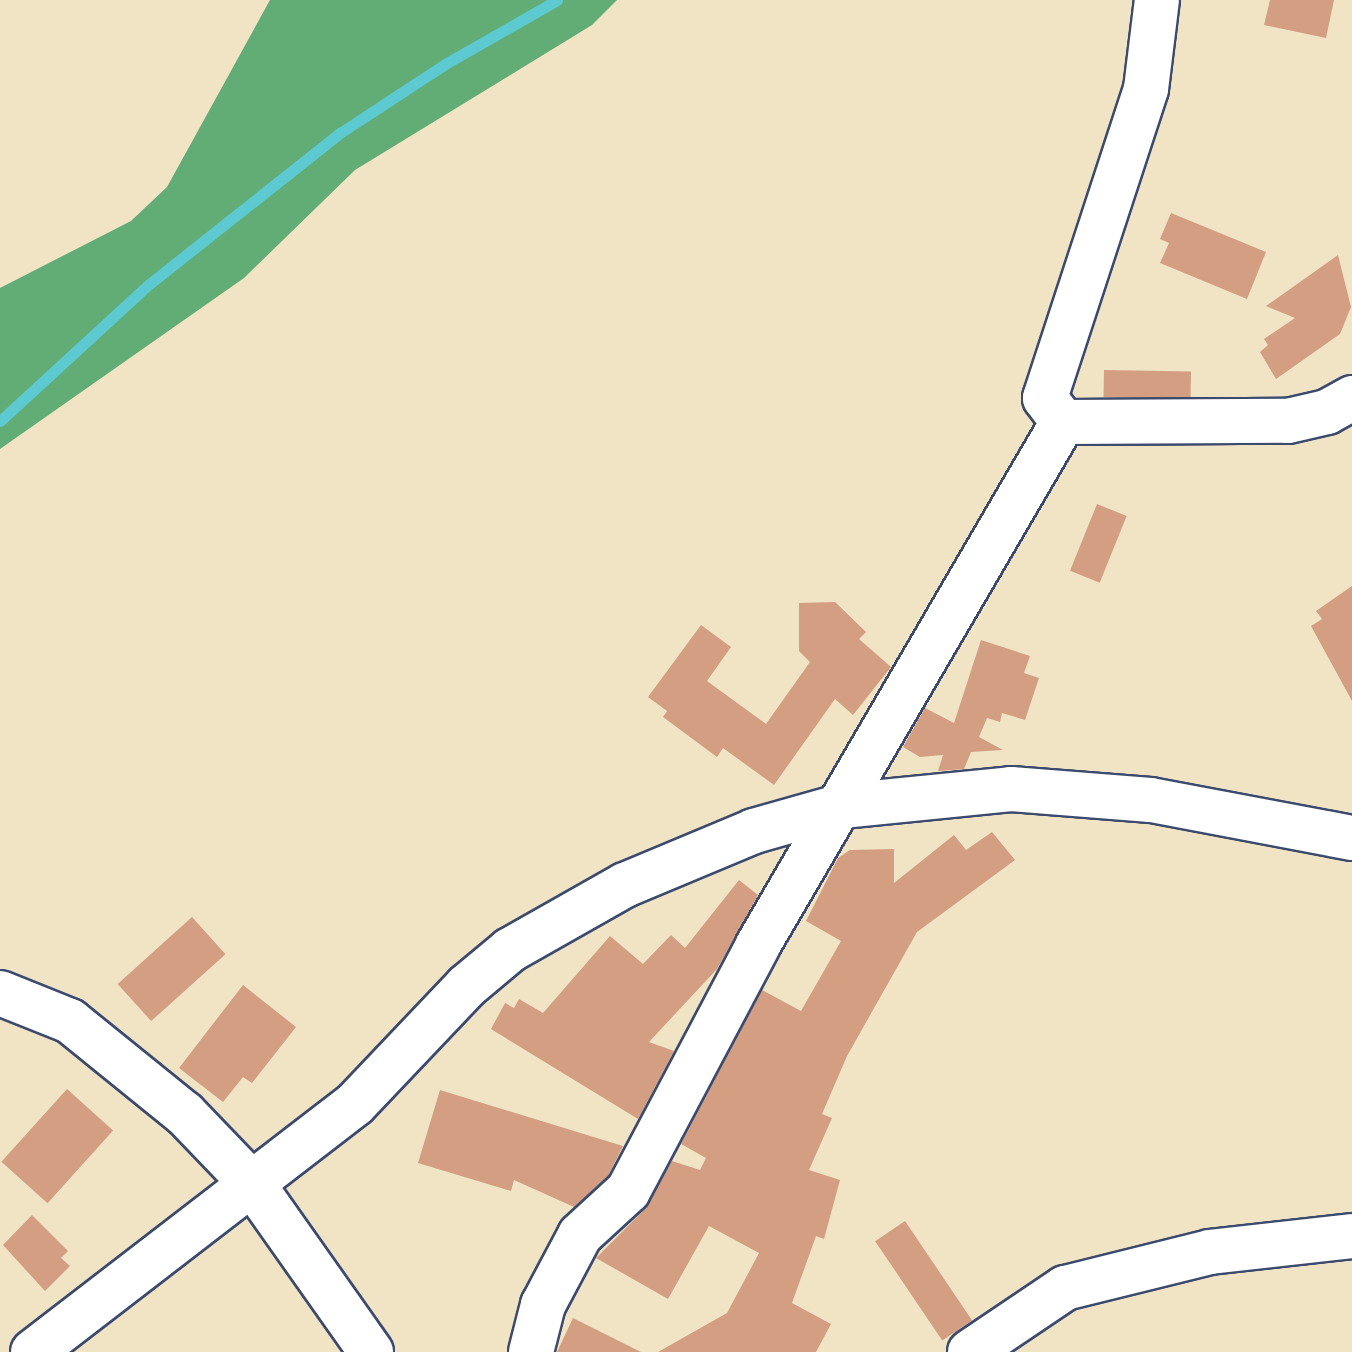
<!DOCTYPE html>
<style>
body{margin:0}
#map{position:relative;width:1352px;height:1352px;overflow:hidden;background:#f0e4c5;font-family:"Playpen Sans",sans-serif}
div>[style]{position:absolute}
.forest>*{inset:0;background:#62ac75}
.stream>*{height:11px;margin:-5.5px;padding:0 5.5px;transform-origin:5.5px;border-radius:5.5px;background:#5dcad2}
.building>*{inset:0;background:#d39e82;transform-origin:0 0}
.roads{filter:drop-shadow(2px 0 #3b4a6d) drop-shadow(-2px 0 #3b4a6d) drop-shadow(0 2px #3b4a6d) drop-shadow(0 -2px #3b4a6d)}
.minor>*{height:44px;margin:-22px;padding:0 22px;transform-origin:22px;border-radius:22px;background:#fff}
span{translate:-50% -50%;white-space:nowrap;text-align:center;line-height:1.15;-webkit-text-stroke:8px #fcf5e5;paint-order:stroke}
</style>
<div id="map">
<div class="forest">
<i style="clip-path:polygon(270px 0,617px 0,592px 25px,355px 170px,244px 278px,0 449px,0 288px,131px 221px,167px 187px)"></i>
</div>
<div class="stream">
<i style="left:0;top:421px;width:201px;rotate:-42.6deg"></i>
<i style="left:148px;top:285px;width:245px;rotate:-38.4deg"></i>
<i style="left:340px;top:133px;width:126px;rotate:-33.3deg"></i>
<i style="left:445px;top:64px;width:129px;rotate:-29.7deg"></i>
</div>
<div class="building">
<i style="clip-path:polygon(1270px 0,1334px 0,1326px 38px,1264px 25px)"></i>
<i style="clip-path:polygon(1171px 213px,1266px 252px,1247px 299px,1160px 263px,1169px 243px,1160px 239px)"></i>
<i style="clip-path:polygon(1338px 255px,1351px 307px,1340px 334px,1276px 379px,1260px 352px,1268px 345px,1264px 339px,1295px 318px,1266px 306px)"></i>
<i style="left:1104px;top:370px;width:87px;height:27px;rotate:1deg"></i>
<i style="left:1097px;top:504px;width:32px;height:72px;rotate:22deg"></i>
<i style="clip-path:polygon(1352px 586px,1352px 701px,1311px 626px,1322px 619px,1316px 611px)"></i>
<i style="clip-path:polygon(835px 602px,866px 632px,859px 639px,891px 667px,853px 715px,835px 699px,774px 785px,723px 748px,717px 757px,663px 717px,667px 711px,648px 697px,701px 625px,731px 647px,707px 681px,766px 724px,810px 662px,799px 651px,799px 603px)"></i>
<i style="clip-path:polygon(981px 640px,1030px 656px,1024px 673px,1039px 678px,1025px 720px,1002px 713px,1000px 722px,987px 718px,979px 737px,1003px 750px,971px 752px,964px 769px,938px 771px,943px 755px,920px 757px,903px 747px,925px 708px,954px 723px)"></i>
<i style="clip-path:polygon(992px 832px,1015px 860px,917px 932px,847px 1056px,822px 1114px,832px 1118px,809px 1170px,840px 1180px,824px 1239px,816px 1236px,792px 1303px,831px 1324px,816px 1352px,658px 1352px,727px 1313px,759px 1253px,709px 1226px,668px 1299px,596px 1258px,645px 1209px,672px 1161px,700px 1170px,706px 1158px,681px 1144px,762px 990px,801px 1011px,841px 941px,806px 921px,838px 858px,850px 850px,894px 849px,894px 883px,954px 835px,966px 850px)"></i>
<i style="clip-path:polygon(739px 880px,758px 895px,717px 969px,649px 1042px,674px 1051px,638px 1119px,491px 1029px,505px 1003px,514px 1008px,519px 999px,543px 1013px,610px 936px,643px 964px,671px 935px,685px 948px)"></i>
<i style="left:192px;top:917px;width:50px;height:100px;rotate:48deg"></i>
<i style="clip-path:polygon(243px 985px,296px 1027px,252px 1083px,243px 1077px,223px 1102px,179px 1068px)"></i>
<i style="left:67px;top:1089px;width:62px;height:98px;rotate:42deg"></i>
<i style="clip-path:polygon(440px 1090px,623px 1146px,608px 1176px,574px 1207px,514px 1180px,511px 1191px,418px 1163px)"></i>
<i style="clip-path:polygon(32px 1215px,68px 1251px,61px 1258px,70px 1266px,45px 1291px,3px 1245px)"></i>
<i style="left:905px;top:1221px;width:120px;height:36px;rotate:56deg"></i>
<i style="clip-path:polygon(573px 1318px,641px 1352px,557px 1352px)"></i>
</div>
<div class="roads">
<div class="minor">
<i style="left:1063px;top:422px;width:30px;rotate:-127deg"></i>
<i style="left:1045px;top:398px;width:325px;rotate:-71.9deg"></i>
<i style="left:1146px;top:89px;width:90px;rotate:-83deg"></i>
<i style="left:1063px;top:422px;width:225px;rotate:-0.3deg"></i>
<i style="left:1288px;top:421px;width:40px;rotate:-13deg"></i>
<i style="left:1327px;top:412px;width:29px;rotate:-29deg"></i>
<i style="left:0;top:993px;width:75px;rotate:21.8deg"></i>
<i style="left:70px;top:1021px;width:148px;rotate:39deg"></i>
<i style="left:185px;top:1114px;width:100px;rotate:46.2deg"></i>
<i style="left:254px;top:1186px;width:203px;rotate:54.8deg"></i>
<i style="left:33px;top:1352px;width:406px;rotate:-37.6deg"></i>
<i style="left:355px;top:1104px;width:163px;rotate:-46.5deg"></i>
<i style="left:467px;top:986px;width:56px;rotate:-39.9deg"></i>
<i style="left:510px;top:950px;width:132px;rotate:-29.5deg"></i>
<i style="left:625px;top:885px;width:140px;rotate:-22.7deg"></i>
<i style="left:754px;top:831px;width:91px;rotate:-15.9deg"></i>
<i style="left:842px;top:806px;width:170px;rotate:-5.7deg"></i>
<i style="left:1011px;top:789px;width:140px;rotate:4.5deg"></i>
<i style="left:1151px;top:800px;width:205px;rotate:10.7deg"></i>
<i style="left:531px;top:1352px;width:49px;rotate:-75.7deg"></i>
<i style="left:543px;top:1305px;width:79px;rotate:-62.1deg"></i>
<i style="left:580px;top:1235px;width:65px;rotate:-42.5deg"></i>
<i style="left:628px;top:1191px;width:278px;rotate:-62.1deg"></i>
<i style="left:758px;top:945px;width:605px;rotate:-59.75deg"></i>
<i style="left:970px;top:1352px;width:115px;rotate:-34deg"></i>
<i style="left:1065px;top:1288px;width:149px;rotate:-13.9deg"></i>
<i style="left:1210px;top:1252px;width:143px;rotate:-6.4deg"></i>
</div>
</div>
</div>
